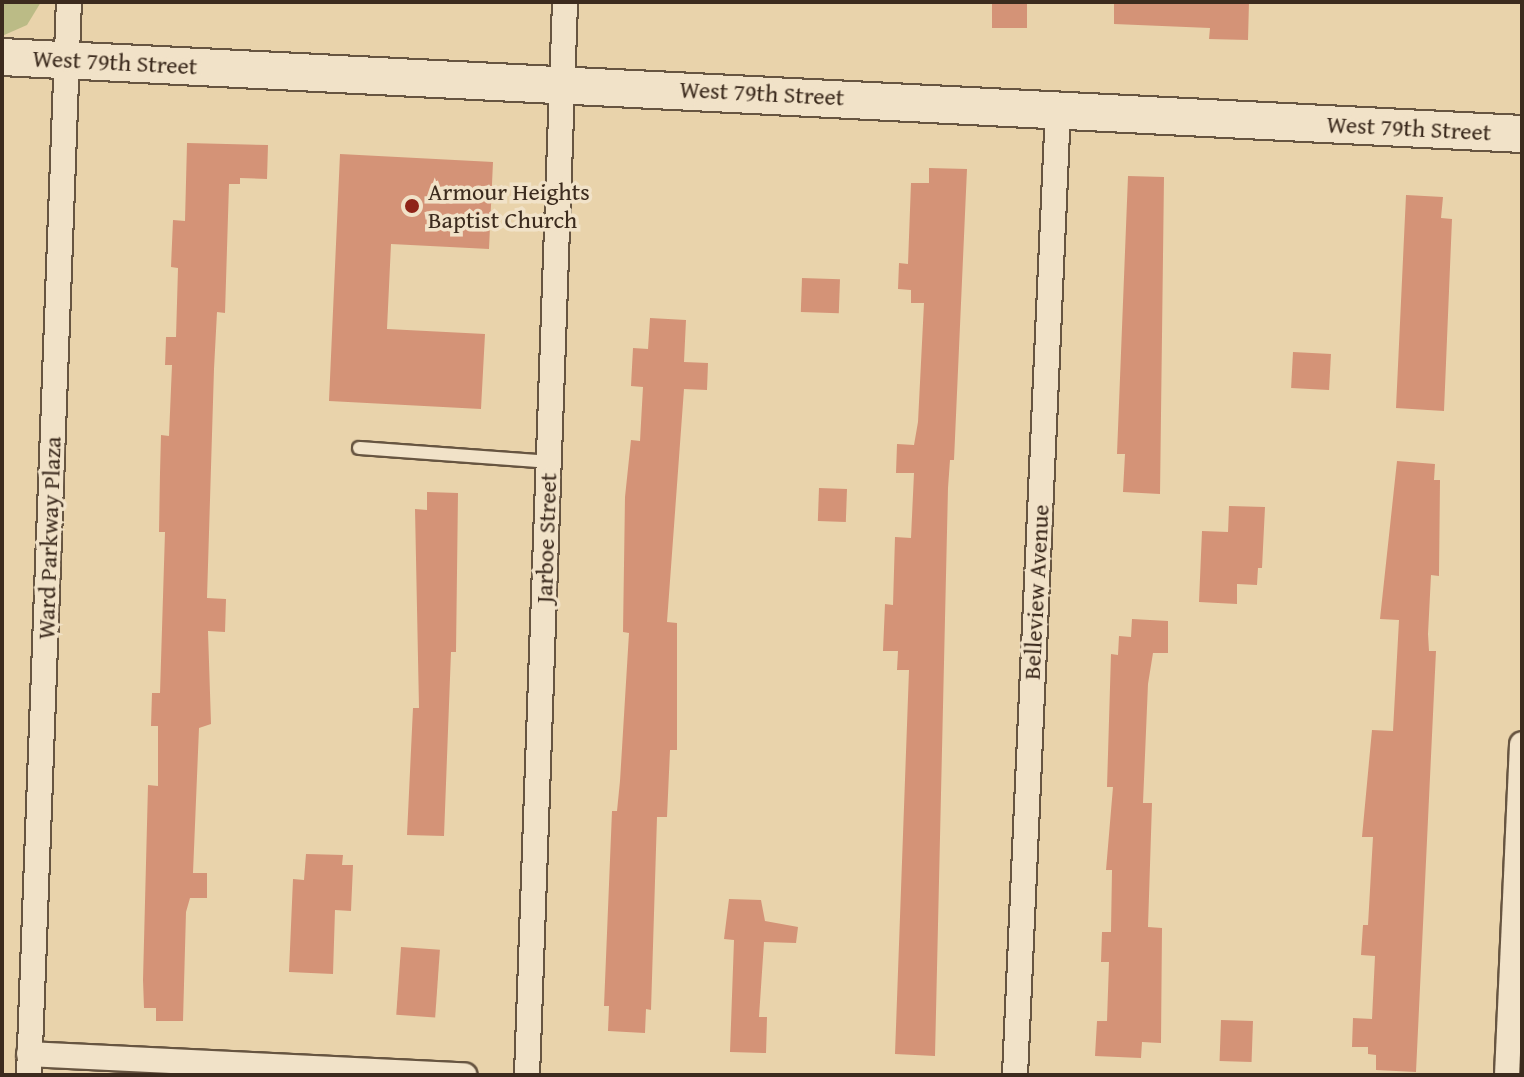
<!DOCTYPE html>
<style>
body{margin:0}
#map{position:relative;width:1524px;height:1077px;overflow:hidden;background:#e9d3ab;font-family:"Gentium Book Plus",serif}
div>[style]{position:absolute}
.green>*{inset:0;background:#bbbb86}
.building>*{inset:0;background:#d49377;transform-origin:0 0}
.roads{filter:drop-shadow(2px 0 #675541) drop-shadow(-2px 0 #675541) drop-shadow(0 2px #675541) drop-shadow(0 -2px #675541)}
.lane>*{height:12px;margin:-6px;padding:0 6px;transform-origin:6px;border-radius:6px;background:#f1e2c8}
.street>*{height:24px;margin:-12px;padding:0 12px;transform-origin:12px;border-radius:12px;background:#f1e2c8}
.secondary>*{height:36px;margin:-18px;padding:0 18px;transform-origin:18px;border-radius:18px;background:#f1e2c8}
.dots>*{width:22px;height:22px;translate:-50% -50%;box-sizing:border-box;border:4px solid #f1e2c8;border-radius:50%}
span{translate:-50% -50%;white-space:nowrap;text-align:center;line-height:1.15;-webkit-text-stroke:7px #f1e2c8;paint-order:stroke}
.street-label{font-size:24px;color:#3c2b1e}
.poi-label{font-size:24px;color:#3c2b1e}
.left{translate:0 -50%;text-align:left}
.frame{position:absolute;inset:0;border:4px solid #3c2b1e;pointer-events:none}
</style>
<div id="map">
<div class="green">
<i style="clip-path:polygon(2px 2px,41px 2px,27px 25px,2px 36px)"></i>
</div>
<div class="building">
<i style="left:992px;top:2px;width:35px;height:26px"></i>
<i style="clip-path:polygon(1114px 2px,1249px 2px,1248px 40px,1209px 39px,1210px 28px,1114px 24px)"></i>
<i style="clip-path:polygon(187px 143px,268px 145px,267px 179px,240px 178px,240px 184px,229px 184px,225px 313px,217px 312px,214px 369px,207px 598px,226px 599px,225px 632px,208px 631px,211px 724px,199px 728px,193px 873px,207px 873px,207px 898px,190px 898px,186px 912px,183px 1021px,156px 1021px,156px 1008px,144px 1008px,143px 980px,148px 785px,158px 786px,158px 726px,151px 726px,152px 693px,160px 693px,165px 532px,159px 532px,160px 473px,161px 435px,169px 436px,172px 365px,165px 365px,166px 337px,176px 337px,178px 268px,171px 267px,173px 220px,185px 221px)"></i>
<i style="clip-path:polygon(340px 154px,493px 162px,489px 249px,391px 244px,387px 329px,485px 334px,481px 409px,329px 401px)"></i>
<i style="clip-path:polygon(929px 168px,967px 169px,954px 460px,950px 460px,948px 488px,935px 1056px,895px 1054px,909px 670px,897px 670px,898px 651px,883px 651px,885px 604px,893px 605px,895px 537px,911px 538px,914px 473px,896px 473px,897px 444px,914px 445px,918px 422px,924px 303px,911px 303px,911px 290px,898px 289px,899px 263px,908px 264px,911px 183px,929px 183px)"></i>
<i style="clip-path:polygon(1128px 176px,1164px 177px,1160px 494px,1123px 492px,1125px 454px,1117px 454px)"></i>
<i style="clip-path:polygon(1406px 195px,1443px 197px,1441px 218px,1452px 219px,1444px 411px,1396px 408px)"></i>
<i style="left:802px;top:278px;width:38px;height:34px;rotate:2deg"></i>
<i style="clip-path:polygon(650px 318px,686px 320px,684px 362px,708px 363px,707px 390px,684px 389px,667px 622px,677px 623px,677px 750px,670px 750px,667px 817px,657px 817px,651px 1010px,646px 1009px,645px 1033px,608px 1031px,609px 1006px,604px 1006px,612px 811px,617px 811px,620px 781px,629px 633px,623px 632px,625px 497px,631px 440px,640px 441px,643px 387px,631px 386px,633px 348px,648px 349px)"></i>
<i style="left:1293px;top:352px;width:38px;height:36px;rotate:3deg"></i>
<i style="clip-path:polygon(1397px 461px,1435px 464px,1434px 480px,1440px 480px,1439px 576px,1431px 575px,1428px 634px,1429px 651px,1436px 651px,1416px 1072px,1376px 1070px,1376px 1055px,1368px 1054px,1368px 1047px,1352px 1047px,1353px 1018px,1372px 1019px,1375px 956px,1361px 955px,1363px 925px,1368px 925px,1373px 837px,1362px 837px,1372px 730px,1393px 731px,1399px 620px,1380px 619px)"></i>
<i style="left:819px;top:488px;width:28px;height:33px;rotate:2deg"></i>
<i style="clip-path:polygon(427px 492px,458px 493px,456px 652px,451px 652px,444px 836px,407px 835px,413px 708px,419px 708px,415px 509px,427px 510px)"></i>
<i style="clip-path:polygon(1229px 506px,1265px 507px,1262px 568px,1258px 568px,1257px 585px,1237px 584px,1237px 604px,1199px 602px,1202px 531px,1228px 532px)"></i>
<i style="clip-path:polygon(1132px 619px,1168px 621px,1168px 653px,1153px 653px,1148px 684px,1143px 803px,1152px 803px,1148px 927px,1162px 928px,1161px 1043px,1142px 1042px,1141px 1058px,1095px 1056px,1097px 1021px,1107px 1021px,1109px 962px,1101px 962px,1102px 932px,1111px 932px,1112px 870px,1106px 870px,1113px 787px,1107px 787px,1111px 654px,1118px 655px,1119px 636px,1131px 637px)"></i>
<i style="clip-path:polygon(306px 854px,343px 855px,342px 865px,353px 865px,351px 911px,335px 910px,333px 974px,289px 972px,293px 879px,304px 880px)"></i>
<i style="clip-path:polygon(729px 899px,761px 900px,765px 921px,798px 927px,796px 943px,764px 942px,759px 1017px,767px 1017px,766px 1053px,730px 1052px,734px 940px,724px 939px)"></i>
<i style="left:401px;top:947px;width:39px;height:68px;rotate:4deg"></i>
<i style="left:1221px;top:1020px;width:32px;height:41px;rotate:2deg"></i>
</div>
<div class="roads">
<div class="lane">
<i style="left:359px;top:448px;width:190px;rotate:4.2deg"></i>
</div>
<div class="street">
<i style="left:29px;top:1054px;width:436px;rotate:2.8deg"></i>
<i style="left:29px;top:1075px;width:1074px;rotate:-87.87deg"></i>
<i style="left:527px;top:1075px;width:1074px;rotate:-87.97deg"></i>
<i style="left:1015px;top:1075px;width:968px;rotate:-87.45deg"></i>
<i style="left:1507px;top:1075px;width:331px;rotate:-87.4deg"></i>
</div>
<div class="secondary">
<i style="left:2px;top:57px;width:1522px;rotate:2.9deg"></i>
</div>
</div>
<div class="dots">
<i style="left:412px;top:206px;background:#8f2418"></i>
</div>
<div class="street-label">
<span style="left:115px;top:62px;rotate:3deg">West 79th Street</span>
<span style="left:762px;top:93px;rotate:3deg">West 79th Street</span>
<span style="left:1409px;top:128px;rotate:3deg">West 79th Street</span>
<span style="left:49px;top:538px;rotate:-88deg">Ward Parkway Plaza</span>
<span style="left:546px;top:538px;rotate:-88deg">Jarboe Street</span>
<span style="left:1036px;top:592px;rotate:-87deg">Belleview Avenue</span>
</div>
<div class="poi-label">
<span class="left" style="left:428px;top:206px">Armour Heights<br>Baptist Church</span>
</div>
<div class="frame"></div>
</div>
